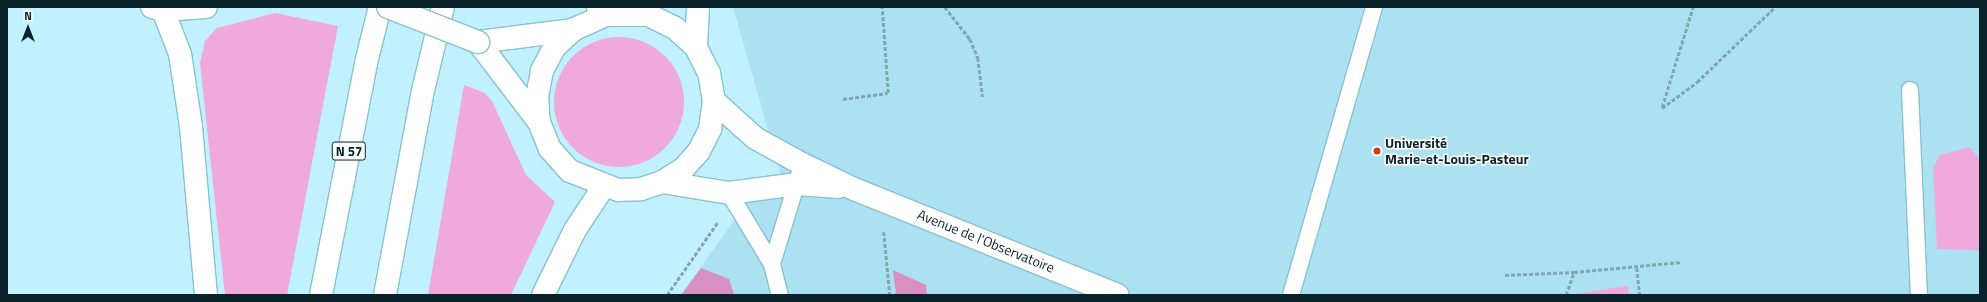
<!DOCTYPE html>
<meta charset="utf-8">
<style>
body{margin:0}
#map{position:relative;width:1987px;height:302px;overflow:hidden;background:#c1f0fe;font-family:"Titillium Web",sans-serif}
div>[style]{position:absolute}
.built>*{inset:0;background:#abe1f1}
.green>*{inset:0;background:#efaadb}
.round{border-radius:50%}
.forest>*{inset:0;background:#d890c3}
.path>*{height:2.5px;margin-top:-1.25px;transform-origin:0;background:repeating-linear-gradient(90deg,#7fa6b2 0 4px,transparent 0 6px)}
.roads{filter:drop-shadow(1px 0 #87c1d2) drop-shadow(-1px 0 #87c1d2) drop-shadow(0 1px #87c1d2) drop-shadow(0 -1px #87c1d2)}
.service>*{height:16px;margin:-8px;padding:0 8px;transform-origin:8px;border-radius:8px;background:#fff}
.minor>*{height:22px;margin:-11px;padding:0 11px;transform-origin:11px;border-radius:11px;background:#fff}
.trunk>*{height:22px;margin:-11px;padding:0 11px;transform-origin:11px;border-radius:11px;background:#fff}
.bridges{filter:drop-shadow(1px 0 #87c1d2) drop-shadow(-1px 0 #87c1d2) drop-shadow(0 1px #87c1d2) drop-shadow(0 -1px #87c1d2)}
.minor-bridge>*{height:22px;margin:-11px;padding:0 11px;transform-origin:11px;border-radius:11px;background:#fff}
.dots>*{width:11px;height:11px;translate:-50% -50%;box-sizing:border-box;border:2px solid #fff;border-radius:50%}
span{translate:-50% -50%;white-space:nowrap;text-align:center;line-height:1.15;-webkit-text-stroke:3px #fff;paint-order:stroke}
.shield-label span{padding:1px 3px;background:#fff;border:1px solid;border-radius:3px;-webkit-text-stroke-width:0}
.shield-label{font-size:13px;color:#0a2229;font-weight:700}
.poi-label{font-size:14px;color:#0a2229;font-weight:700}
.left{translate:0 -50%;text-align:left}
.street-label{font-size:14px;color:#0a2229}
.frame{position:absolute;inset:0;border:8px solid #0a2229;pointer-events:none}
.north{position:absolute;left:8px;top:8px;width:40px;height:40px;-webkit-text-stroke:3px #fff;paint-order:stroke;rotate:0deg;font-size:11px;font-weight:700;line-height:16px;text-align:center;color:#0a2229}
.north::after{content:'';display:block;margin:auto;width:14px;height:18px;background:#0a2229;clip-path:polygon(50% 0,100% 100%,50% 72%,0 100%)}
</style>
<div id="map">
<div class="built">
<i style="clip-path:polygon(733px 7px,1980px 7px,1980px 295px,681px 295px,746px 204px,783px 182px)"></i>
</div>
<div class="green">
<i style="clip-path:polygon(275px 13px,338px 26px,287px 295px,225px 295px,200px 63px,205px 41px,217px 28px)"></i>
<i class="round" style="left:554px;top:37px;width:130px;height:130px"></i>
<i style="clip-path:polygon(464px 85px,485px 93px,492px 101px,526px 175px,555px 202px,511px 295px,428px 295px)"></i>
<i style="clip-path:polygon(1970px 147px,1980px 161px,1980px 250px,1937px 249px,1933px 168px,1940px 155px)"></i>
<i style="clip-path:polygon(1628px 286px,1629px 295px,1574px 295px,1574px 294px)"></i>
</div>
<div class="forest">
<i style="clip-path:polygon(701px 268px,729px 279px,734px 295px,681px 295px)"></i>
<i style="clip-path:polygon(893px 270px,926px 285px,927px 295px,896px 295px)"></i>
</div>
<div class="path">
<i style="left:945px;top:7px;width:41px;rotate:52deg"></i>
<i style="left:970px;top:39px;width:21px;rotate:67deg"></i>
<i style="left:978px;top:58px;width:39px;rotate:83deg"></i>
<i style="left:843px;top:99px;width:45px;rotate:-7.6deg"></i>
<i style="left:888px;top:93px;width:86px;rotate:-94deg"></i>
<i style="left:1662px;top:107px;width:105px;rotate:-72.8deg"></i>
<i style="left:1662px;top:108px;width:44px;rotate:-36.6deg"></i>
<i style="left:1697px;top:82px;width:108px;rotate:-43.9deg"></i>
<i style="left:884px;top:232px;width:63px;rotate:84.6deg"></i>
<i style="left:1637px;top:268px;width:27px;rotate:84deg"></i>
<i style="left:1505px;top:275px;width:69px;rotate:-2.5deg"></i>
<i style="left:667px;top:295px;width:88px;rotate:-55.2deg"></i>
<i style="left:1566px;top:295px;width:24px;rotate:-71deg"></i>
<i style="left:1574px;top:272px;width:107px;rotate:-5.3deg"></i>
</div>
<div class="roads">
<div class="service">
<i style="left:1910px;top:90px;width:205px;rotate:87.5deg"></i>
<i style="left:729px;top:193px;width:83px;rotate:58.8deg"></i>
<i style="left:772px;top:264px;width:32px;rotate:76deg"></i>
<i style="left:772px;top:264px;width:93px;rotate:-73.1deg"></i>
<i style="left:1291px;top:295px;width:300px;rotate:-73.9deg"></i>
</div>
<div class="minor">
<i style="left:152px;top:7px;width:11px;rotate:15deg"></i>
<i style="left:163px;top:10px;width:43px;rotate:-4deg"></i>
<i style="left:478px;top:42px;width:101px;rotate:52.7deg"></i>
<i style="left:539px;top:122px;width:29px;rotate:68deg"></i>
<i style="left:550px;top:149px;width:30px;rotate:48deg"></i>
<i style="left:570px;top:171px;width:52px;rotate:21.6deg"></i>
<i style="left:618px;top:190px;width:23px;rotate:-2deg"></i>
<i style="left:641px;top:189px;width:22px;rotate:-18deg"></i>
<i style="left:662px;top:182px;width:25px;rotate:-32deg"></i>
<i style="left:683px;top:169px;width:24px;rotate:-48deg"></i>
<i style="left:699px;top:151px;width:25px;rotate:-63deg"></i>
<i style="left:710px;top:129px;width:28px;rotate:-82deg"></i>
<i style="left:714px;top:101px;width:28px;rotate:-100deg"></i>
<i style="left:709px;top:73px;width:29px;rotate:-117deg"></i>
<i style="left:696px;top:47px;width:28px;rotate:-138deg"></i>
<i style="left:675px;top:28px;width:30px;rotate:-154deg"></i>
<i style="left:648px;top:15px;width:42px;rotate:180deg"></i>
<i style="left:606px;top:15px;width:36px;rotate:156deg"></i>
<i style="left:573px;top:30px;width:26px;rotate:137deg"></i>
<i style="left:554px;top:48px;width:26px;rotate:118deg"></i>
<i style="left:542px;top:71px;width:25px;rotate:101deg"></i>
<i style="left:537px;top:96px;width:26px;rotate:86deg"></i>
<i style="left:478px;top:42px;width:96px;rotate:-7.2deg"></i>
<i style="left:696px;top:47px;width:40px;rotate:-87.1deg"></i>
<i style="left:714px;top:101px;width:55px;rotate:42.1deg"></i>
<i style="left:755px;top:138px;width:54px;rotate:29deg"></i>
<i style="left:802px;top:164px;width:58px;rotate:25.7deg"></i>
<i style="left:854px;top:189px;width:284px;rotate:21.9deg"></i>
<i style="left:662px;top:182px;width:68px;rotate:9.3deg"></i>
<i style="left:729px;top:193px;width:69px;rotate:-7.5deg"></i>
<i style="left:797px;top:184px;width:42px;rotate:4.1deg"></i>
</div>
<div class="trunk">
<i style="left:598px;top:7px;width:11px;rotate:45deg"></i>
<i style="left:163px;top:10px;width:47px;rotate:68.9deg"></i>
<i style="left:180px;top:54px;width:74px;rotate:81.4deg"></i>
<i style="left:191px;top:127px;width:169px;rotate:84.9deg"></i>
<i style="left:321px;top:295px;width:236px;rotate:-79deg"></i>
<i style="left:366px;top:63px;width:58px;rotate:-76deg"></i>
<i style="left:385px;top:295px;width:203px;rotate:-79.5deg"></i>
<i style="left:422px;top:95px;width:90px;rotate:-76.6deg"></i>
<i style="left:543px;top:295px;width:72px;rotate:-63.8deg"></i>
<i style="left:575px;top:230px;width:53px;rotate:-56.6deg"></i>
</div>
</div>
<div class="bridges">
<div class="minor-bridge">
<i style="left:388px;top:7px;width:97px;rotate:21.3deg"></i>
</div>
</div>
<div class="dots">
<i style="left:1377px;top:151px;background:#c9420e"></i>
</div>
<div class="shield-label">
<span style="left:349px;top:151px">N 57</span>
</div>
<div class="poi-label">
<span class="left" style="left:1385px;top:151px">Université<br>Marie-et-Louis-Pasteur</span>
</div>
<div class="street-label">
<span style="left:986px;top:241px;rotate:22deg">Avenue de l'Observatoire</span>
</div>
<div class="frame"></div>
<div class="north">N</div>
</div>
